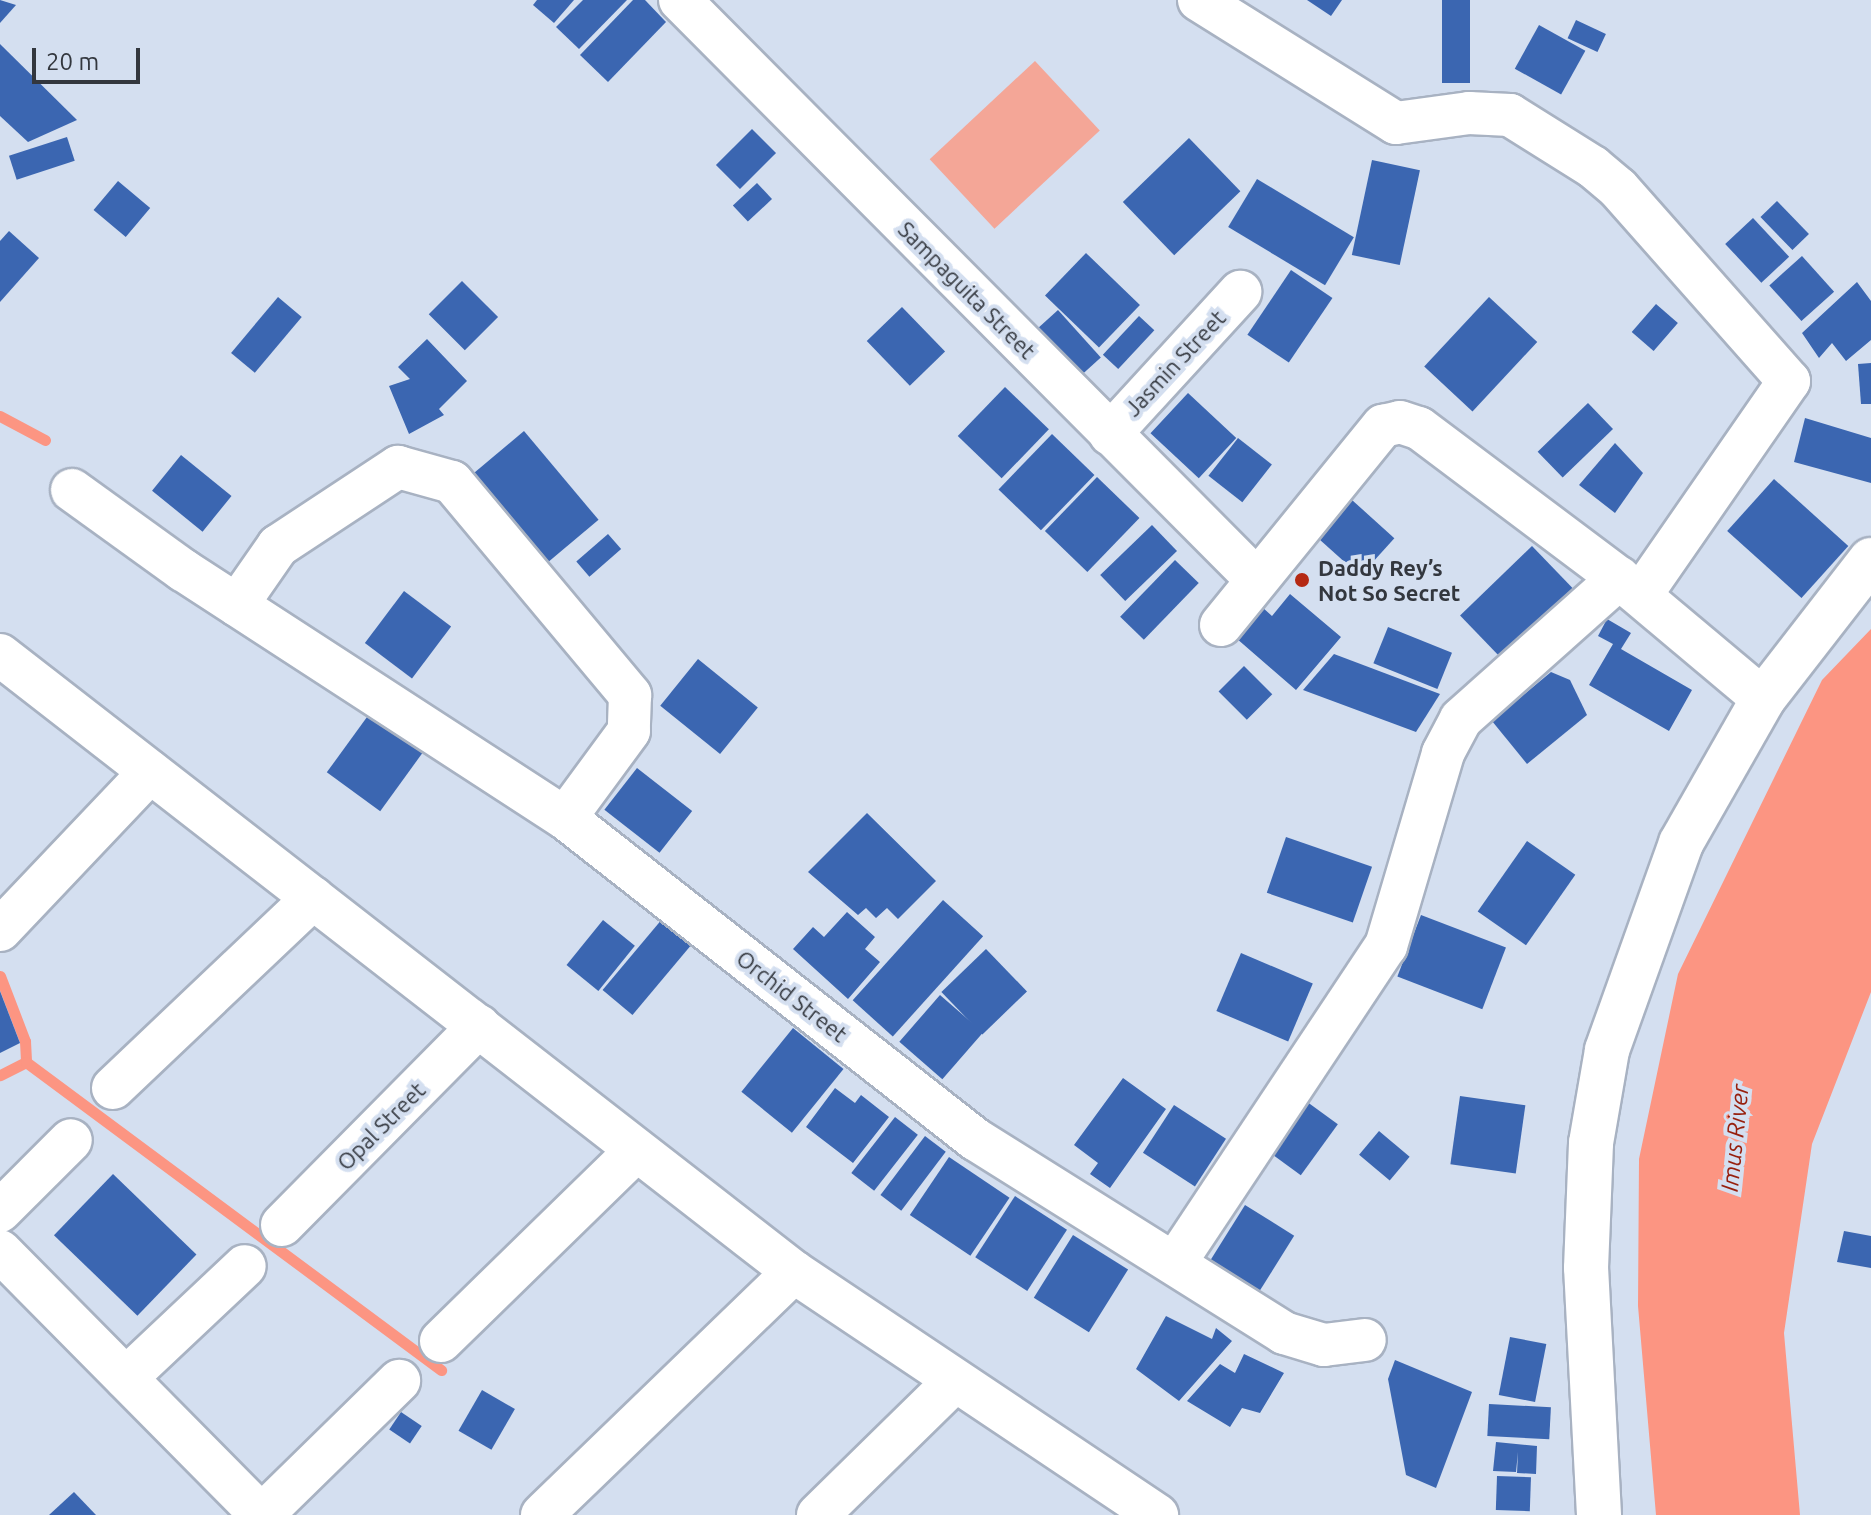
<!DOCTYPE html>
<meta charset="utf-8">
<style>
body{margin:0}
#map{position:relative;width:1871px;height:1515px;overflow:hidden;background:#d4dff0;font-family:Ubuntu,sans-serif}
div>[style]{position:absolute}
.green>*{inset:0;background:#f4a697;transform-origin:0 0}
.water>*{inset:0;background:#fc9582}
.stream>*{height:11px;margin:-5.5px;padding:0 5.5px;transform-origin:5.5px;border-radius:5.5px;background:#fc9582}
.building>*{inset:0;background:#3b66b1;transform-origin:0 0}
.roads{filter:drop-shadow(2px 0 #a8b2c2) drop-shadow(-2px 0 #a8b2c2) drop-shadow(0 2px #a8b2c2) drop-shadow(0 -2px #a8b2c2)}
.minor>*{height:42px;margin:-21px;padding:0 21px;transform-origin:21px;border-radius:21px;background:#fff}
.major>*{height:44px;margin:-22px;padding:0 22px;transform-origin:22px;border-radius:22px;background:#fff}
.dots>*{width:22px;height:22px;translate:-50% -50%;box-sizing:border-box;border:4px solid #d4dff0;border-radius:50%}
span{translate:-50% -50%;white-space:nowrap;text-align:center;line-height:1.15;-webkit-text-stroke:8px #d4dff0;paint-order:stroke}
.street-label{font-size:22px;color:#33373e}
.poi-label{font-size:22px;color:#33373e;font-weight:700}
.left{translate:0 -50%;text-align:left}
.water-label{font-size:24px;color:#971f0d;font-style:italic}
.scale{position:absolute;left:32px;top:48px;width:108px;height:36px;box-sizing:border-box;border:4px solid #33373e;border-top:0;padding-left:10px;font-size:24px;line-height:28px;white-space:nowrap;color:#33373e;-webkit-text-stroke:6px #d4dff0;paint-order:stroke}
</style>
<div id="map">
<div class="green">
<i style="left:1035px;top:61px;width:95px;height:144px;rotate:47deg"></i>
</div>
<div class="water">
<i style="clip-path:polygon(1871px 629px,1871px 992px,1812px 1144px,1784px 1333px,1800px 1515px,1656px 1515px,1638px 1306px,1639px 1159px,1678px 974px,1822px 680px)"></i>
</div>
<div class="stream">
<i style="left:0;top:416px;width:51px;rotate:28.1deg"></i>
<i style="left:0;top:976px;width:70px;rotate:69deg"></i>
<i style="left:25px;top:1041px;width:21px;rotate:87deg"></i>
<i style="left:26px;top:1062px;width:29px;rotate:153deg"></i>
<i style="left:26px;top:1062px;width:517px;rotate:36.58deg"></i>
</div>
<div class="building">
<i style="clip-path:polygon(0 0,16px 5px,0 23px)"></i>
<i style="clip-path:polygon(537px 0,574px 0,554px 23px,533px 5px)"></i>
<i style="clip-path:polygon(583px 0,627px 0,579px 49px,556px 27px)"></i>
<i style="clip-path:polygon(633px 0,645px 0,666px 22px,608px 82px,580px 55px)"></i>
<i style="clip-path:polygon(1307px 0,1342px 0,1331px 16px)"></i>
<i style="left:1442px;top:0;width:28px;height:83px"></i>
<i style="left:1576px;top:20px;width:33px;height:20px;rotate:25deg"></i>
<i style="left:1539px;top:25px;width:53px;height:50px;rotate:29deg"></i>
<i style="clip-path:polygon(0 44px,77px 120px,28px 142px,0 116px)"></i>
<i style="left:752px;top:129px;width:34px;height:51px;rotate:45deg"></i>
<i style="left:67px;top:137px;width:25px;height:61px;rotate:72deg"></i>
<i style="left:1189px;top:138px;width:74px;height:92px;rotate:46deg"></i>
<i style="left:1372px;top:160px;width:49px;height:97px;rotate:12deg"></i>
<i style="left:1257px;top:179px;width:113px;height:56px;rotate:31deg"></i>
<i style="left:118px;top:181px;width:42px;height:38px;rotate:40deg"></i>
<i style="left:757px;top:183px;width:22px;height:33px;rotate:47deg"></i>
<i style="left:1777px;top:201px;width:46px;height:23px;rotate:46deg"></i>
<i style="left:1753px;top:218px;width:53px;height:38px;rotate:47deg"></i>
<i style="clip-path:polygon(9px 231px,39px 258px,0 302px,0 241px)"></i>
<i style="left:1086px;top:253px;width:75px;height:59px;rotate:44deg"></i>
<i style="left:1802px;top:256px;width:48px;height:44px;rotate:48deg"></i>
<i style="left:1291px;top:270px;width:50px;height:78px;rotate:34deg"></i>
<i style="left:462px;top:281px;width:51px;height:47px;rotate:45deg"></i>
<i style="clip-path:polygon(1857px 282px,1871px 301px,1871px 340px,1846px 361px,1832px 343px,1819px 358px,1802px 333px)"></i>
<i style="left:278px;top:297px;width:31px;height:73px;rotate:40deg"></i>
<i style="left:1489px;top:297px;width:66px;height:95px;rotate:43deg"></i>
<i style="left:1656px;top:304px;width:29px;height:37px;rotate:41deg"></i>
<i style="left:902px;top:307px;width:62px;height:49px;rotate:46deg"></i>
<i style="left:1058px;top:310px;width:64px;height:26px;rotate:48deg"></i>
<i style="left:1139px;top:316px;width:21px;height:53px;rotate:43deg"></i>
<i style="clip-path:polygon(427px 339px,467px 381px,439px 409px,444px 415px,409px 434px,389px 386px,410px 379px,398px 367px)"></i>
<i style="clip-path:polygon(1871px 363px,1871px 404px,1861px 404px,1858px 364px)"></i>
<i style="left:1005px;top:387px;width:61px;height:68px;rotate:44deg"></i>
<i style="left:1188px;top:393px;width:66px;height:55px;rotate:43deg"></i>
<i style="left:1588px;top:403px;width:36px;height:70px;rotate:46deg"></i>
<i style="clip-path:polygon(1805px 418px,1871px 438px,1871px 483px,1794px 462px)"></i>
<i style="left:524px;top:431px;width:116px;height:70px;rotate:50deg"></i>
<i style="left:1052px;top:434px;width:59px;height:77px;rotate:44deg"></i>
<i style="left:1238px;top:438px;width:43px;height:48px;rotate:38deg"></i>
<i style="clip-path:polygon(1615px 443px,1643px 473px,1615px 513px,1579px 485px)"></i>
<i style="left:181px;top:455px;width:65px;height:46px;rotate:39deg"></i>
<i style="left:1097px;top:477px;width:59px;height:75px;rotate:44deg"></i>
<i style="left:1774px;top:479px;width:100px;height:70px;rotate:42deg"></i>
<i style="left:1352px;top:500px;width:57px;height:51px;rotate:42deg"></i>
<i style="left:1152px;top:525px;width:36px;height:72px;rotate:46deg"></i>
<i style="left:608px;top:534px;width:20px;height:42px;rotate:49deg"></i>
<i style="left:1532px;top:546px;width:60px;height:100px;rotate:46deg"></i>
<i style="left:1175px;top:560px;width:33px;height:79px;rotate:44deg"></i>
<i style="left:404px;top:591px;width:59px;height:65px;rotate:37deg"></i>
<i style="clip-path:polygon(1290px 594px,1341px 637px,1296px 690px,1236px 638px,1262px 607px,1272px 616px)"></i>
<i style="clip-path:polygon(1607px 619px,1631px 633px,1621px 649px,1692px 690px,1669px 731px,1589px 685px,1613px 644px,1598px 636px)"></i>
<i style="left:1388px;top:627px;width:69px;height:39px;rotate:22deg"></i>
<i style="clip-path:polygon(1334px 654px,1440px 694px,1416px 732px,1303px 690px)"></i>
<i style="left:698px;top:659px;width:77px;height:60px;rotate:39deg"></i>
<i style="left:1244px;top:666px;width:40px;height:36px;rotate:45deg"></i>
<i style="clip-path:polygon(1551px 672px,1570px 680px,1587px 715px,1527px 764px,1492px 721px)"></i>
<i style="left:375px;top:706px;width:66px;height:82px;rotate:36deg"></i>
<i style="left:637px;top:768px;width:70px;height:53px;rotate:38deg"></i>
<i style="clip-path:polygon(867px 813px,936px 881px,898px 919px,887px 908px,876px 918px,866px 908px,858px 915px,808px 872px)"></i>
<i style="left:1286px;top:837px;width:91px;height:59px;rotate:19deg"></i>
<i style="left:1527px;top:841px;width:59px;height:86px;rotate:35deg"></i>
<i style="left:943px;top:900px;width:54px;height:135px;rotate:42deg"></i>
<i style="clip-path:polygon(847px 912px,875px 937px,865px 949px,880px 962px,848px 999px,793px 949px,813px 927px,824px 937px)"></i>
<i style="left:1421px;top:915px;width:91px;height:66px;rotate:21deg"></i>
<i style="left:663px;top:918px;width:39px;height:94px;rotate:40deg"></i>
<i style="left:603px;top:920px;width:41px;height:58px;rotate:39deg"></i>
<i style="left:986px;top:949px;width:59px;height:62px;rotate:46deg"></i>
<i style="left:1241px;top:953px;width:78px;height:63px;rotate:23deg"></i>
<i style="clip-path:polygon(0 991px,20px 1043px,0 1053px)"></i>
<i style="left:940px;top:995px;width:57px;height:62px;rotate:41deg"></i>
<i style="left:793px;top:1028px;width:65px;height:82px;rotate:39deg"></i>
<i style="clip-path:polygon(1123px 1078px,1166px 1109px,1110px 1188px,1090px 1174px,1098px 1163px,1074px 1145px)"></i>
<i style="clip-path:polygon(835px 1088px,855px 1103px,861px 1095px,889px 1117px,853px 1163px,806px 1127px)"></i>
<i style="left:1299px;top:1096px;width:48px;height:63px;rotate:36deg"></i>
<i style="left:1460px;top:1096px;width:66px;height:69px;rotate:8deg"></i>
<i style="left:1174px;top:1105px;width:62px;height:57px;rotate:33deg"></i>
<i style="left:895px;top:1117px;width:29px;height:71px;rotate:38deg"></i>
<i style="left:1379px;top:1131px;width:40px;height:31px;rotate:40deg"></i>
<i style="left:925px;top:1136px;width:26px;height:74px;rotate:37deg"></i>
<i style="left:949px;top:1157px;width:73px;height:70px;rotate:34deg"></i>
<i style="left:113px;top:1174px;width:116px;height:85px;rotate:44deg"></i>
<i style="left:1015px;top:1196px;width:62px;height:73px;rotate:33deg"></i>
<i style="left:1245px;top:1205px;width:58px;height:65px;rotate:32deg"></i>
<i style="clip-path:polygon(1844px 1231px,1871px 1236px,1871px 1268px,1837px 1262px)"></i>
<i style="left:1073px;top:1235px;width:65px;height:74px;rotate:32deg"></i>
<i style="clip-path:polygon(1166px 1316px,1212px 1339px,1216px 1328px,1232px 1341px,1179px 1401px,1136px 1369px)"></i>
<i style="left:1510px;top:1337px;width:37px;height:59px;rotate:11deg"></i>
<i style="clip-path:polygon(1244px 1354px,1284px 1373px,1260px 1413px,1242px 1408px,1230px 1427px,1187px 1401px,1220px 1364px,1235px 1373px)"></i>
<i style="clip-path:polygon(1395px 1360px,1472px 1392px,1436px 1488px,1406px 1475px,1388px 1379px)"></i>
<i style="left:482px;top:1390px;width:38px;height:47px;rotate:30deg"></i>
<i style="left:1489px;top:1404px;width:62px;height:32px;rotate:3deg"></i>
<i style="left:401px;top:1412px;width:25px;height:21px;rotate:34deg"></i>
<i style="clip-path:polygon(1496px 1442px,1537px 1446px,1536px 1474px,1517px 1473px,1518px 1452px,1516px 1472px,1493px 1471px)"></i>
<i style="left:1497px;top:1476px;width:34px;height:34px;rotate:2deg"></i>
<i style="clip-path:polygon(74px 1492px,96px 1515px,49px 1515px)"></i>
</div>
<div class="roads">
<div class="minor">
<i style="left:680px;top:0;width:817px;rotate:45.15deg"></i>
<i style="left:1199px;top:0;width:232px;rotate:32deg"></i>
<i style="left:1396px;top:123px;width:74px;rotate:-7.8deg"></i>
<i style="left:1469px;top:113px;width:41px;rotate:2.8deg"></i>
<i style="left:1510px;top:115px;width:98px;rotate:32.1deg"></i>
<i style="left:1593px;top:167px;width:33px;rotate:40deg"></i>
<i style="left:1618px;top:188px;width:258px;rotate:48.5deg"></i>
<i style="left:1789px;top:381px;width:260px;rotate:124.7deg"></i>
<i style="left:1110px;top:434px;width:193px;rotate:-47.5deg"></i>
<i style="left:72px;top:490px;width:137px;rotate:35.8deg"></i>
<i style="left:183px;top:570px;width:455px;rotate:33deg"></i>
<i style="left:565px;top:818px;width:521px;rotate:38.06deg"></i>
<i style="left:975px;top:1139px;width:365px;rotate:32.1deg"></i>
<i style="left:1284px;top:1333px;width:42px;rotate:16.7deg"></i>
<i style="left:1324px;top:1345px;width:41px;rotate:-7deg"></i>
<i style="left:237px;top:605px;width:72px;rotate:-55.2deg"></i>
<i style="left:278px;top:546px;width:144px;rotate:-33.4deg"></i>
<i style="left:398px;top:467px;width:56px;rotate:15.5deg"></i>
<i style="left:452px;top:482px;width:278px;rotate:50.1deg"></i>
<i style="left:630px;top:695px;width:36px;rotate:92deg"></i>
<i style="left:629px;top:731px;width:108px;rotate:126.3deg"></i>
<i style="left:1221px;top:625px;width:257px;rotate:-50.9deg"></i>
<i style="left:1383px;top:426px;width:17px;rotate:-13deg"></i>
<i style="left:1400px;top:422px;width:20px;rotate:18deg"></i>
<i style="left:1419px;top:428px;width:250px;rotate:36.9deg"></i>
<i style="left:1619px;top:578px;width:188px;rotate:40deg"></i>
<i style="left:0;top:655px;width:1006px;rotate:37.85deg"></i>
<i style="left:794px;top:1272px;width:437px;rotate:33.8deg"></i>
<i style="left:0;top:930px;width:218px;rotate:-46.5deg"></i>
<i style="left:113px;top:1088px;width:276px;rotate:-43.5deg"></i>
<i style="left:0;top:1211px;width:100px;rotate:-45deg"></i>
<i style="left:282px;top:1225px;width:280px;rotate:-45.3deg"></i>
<i style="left:0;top:1251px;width:371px;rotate:45.3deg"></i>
<i style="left:1175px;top:1263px;width:381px;rotate:-56.4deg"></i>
<i style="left:1386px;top:946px;width:201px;rotate:-73.5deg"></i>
<i style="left:1443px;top:753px;width:38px;rotate:-62deg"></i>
<i style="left:1461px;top:719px;width:212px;rotate:-41.7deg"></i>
<i style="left:441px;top:1341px;width:271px;rotate:-44.3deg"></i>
<i style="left:126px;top:1378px;width:163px;rotate:-43.3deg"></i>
<i style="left:262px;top:1515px;width:192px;rotate:-44.4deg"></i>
<i style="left:542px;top:1515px;width:350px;rotate:-44deg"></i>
<i style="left:818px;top:1515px;width:190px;rotate:-44.4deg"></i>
</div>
<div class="major">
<i style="left:1599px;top:1515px;width:247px;rotate:-93deg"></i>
<i style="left:1586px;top:1268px;width:125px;rotate:-87.7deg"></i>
<i style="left:1591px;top:1143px;width:94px;rotate:-80.2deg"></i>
<i style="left:1607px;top:1050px;width:220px;rotate:-70.3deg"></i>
<i style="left:1681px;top:843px;width:166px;rotate:-60.3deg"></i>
<i style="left:1763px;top:699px;width:176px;rotate:-52.2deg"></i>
</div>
</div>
<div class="dots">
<i style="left:1302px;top:580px;background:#b52913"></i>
</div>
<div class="street-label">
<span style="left:967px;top:290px;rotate:45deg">Sampaguita Street</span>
<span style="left:1175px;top:363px;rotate:-47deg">Jasmin Street</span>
<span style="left:792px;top:996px;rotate:38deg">Orchid Street</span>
<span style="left:381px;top:1126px;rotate:-45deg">Opal Street</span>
</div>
<div class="poi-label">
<span class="left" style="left:1318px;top:580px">Daddy Rey’s<br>Not So Secret</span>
</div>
<div class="water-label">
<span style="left:1735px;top:1138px;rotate:-84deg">Imus River</span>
</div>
<div class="scale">20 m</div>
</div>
